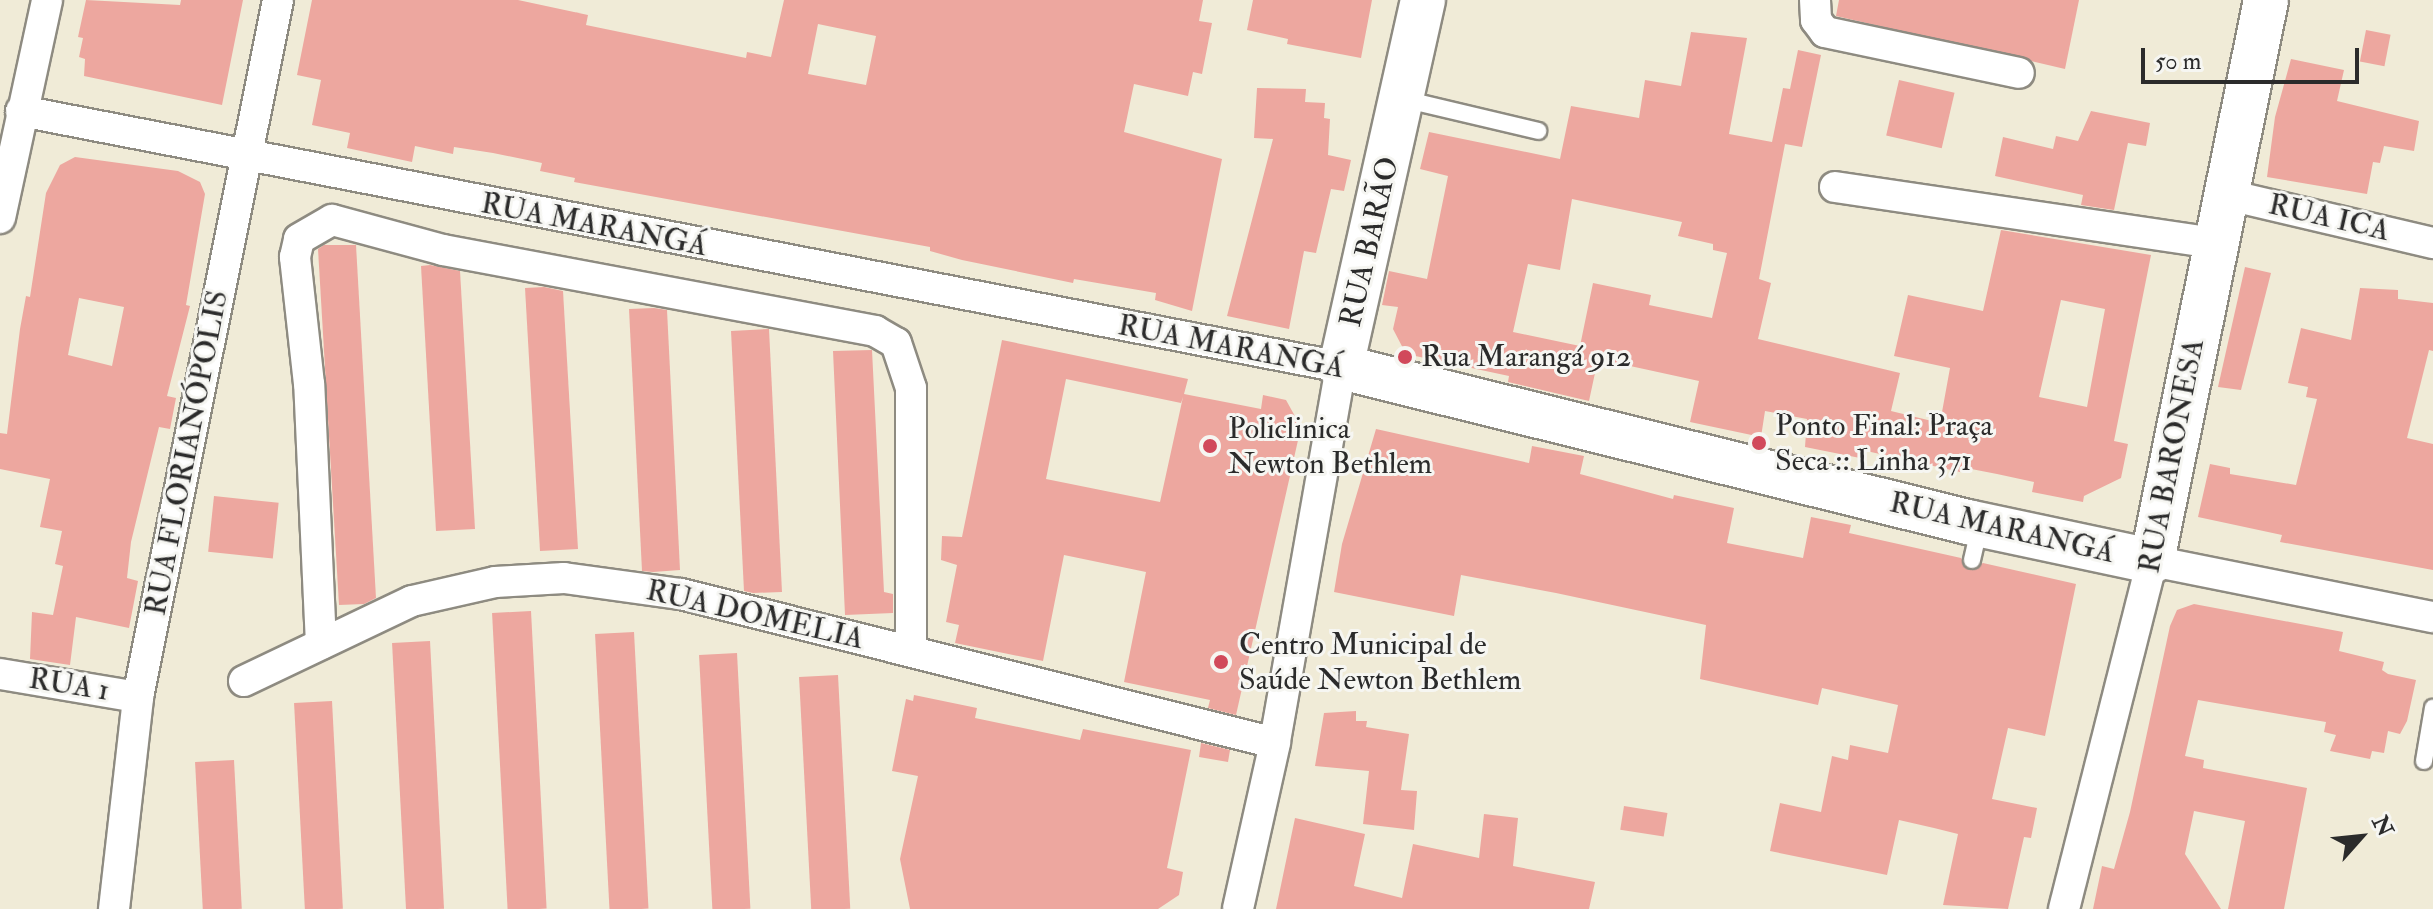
<!DOCTYPE html>
<meta charset="utf-8">
<style>
body{margin:0}
#map{position:relative;width:2433px;height:909px;overflow:hidden;background:#f0ebd7;font-family:"IM FELL Double Pica",serif}
div>[style]{position:absolute}
.building>*{inset:0;background:#eda79f;transform-origin:0 0}
.roads{filter:drop-shadow(2px 0 #8e8b81) drop-shadow(-2px 0 #8e8b81) drop-shadow(0 2px #8e8b81) drop-shadow(0 -2px #8e8b81)}
.lane>*{height:16px;margin:-8px;padding:0 8px;transform-origin:8px;border-radius:8px;background:#fff}
.street>*{height:30px;margin:-15px;padding:0 15px;transform-origin:15px;border-radius:15px;background:#fff}
.secondary>*{height:44px;margin:-22px;padding:0 22px;transform-origin:22px;border-radius:22px;background:#fff}
.dots>*{width:22px;height:22px;translate:-50% -50%;box-sizing:border-box;border:4px solid #f6f6f2;border-radius:50%}
span{translate:-50% -50%;white-space:nowrap;text-align:center;line-height:1.15;-webkit-text-stroke:6px #f6f6f2;paint-order:stroke}
.street-label{font-size:30px;color:#2b2b2b}
.poi-label{font-size:30px;color:#2b2b2b}
.left{translate:0 -50%;text-align:left}
.north{position:absolute;left:2321px;top:797px;width:80px;height:80px;-webkit-text-stroke:6px #f6f6f2;paint-order:stroke;rotate:63deg;font-size:22px;font-weight:700;line-height:32px;text-align:center;color:#2b2b2b}
.north::after{content:'';display:block;margin:auto;width:28px;height:36px;background:#2b2b2b;clip-path:polygon(50% 0,100% 100%,50% 72%,0 100%)}
.scale{position:absolute;left:2141px;top:48px;width:218px;height:36px;box-sizing:border-box;border:4px solid #2b2b2b;border-top:0;padding-left:10px;font-size:24px;line-height:28px;white-space:nowrap;color:#2b2b2b;-webkit-text-stroke:6px #f6f6f2;paint-order:stroke}
</style>
<div id="map">
<div class="building">
<i style="clip-path:polygon(86px 0,180px 5px,181px 0,243px 0,222px 105px,84px 76px,85px 59px,79px 57px,83px 38px,78px 37px)"></i>
<i style="clip-path:polygon(evenodd,312px 0,518px 0,588px 15px,586px 25px,746px 58px,747px 52px,771px 57px,784px 0,1203px 0,1199px 21px,1212px 23px,1202px 74px,1193px 72px,1188px 96px,1134px 84px,1124px 132px,1222px 159px,1192px 311px,1155px 300px,1156px 293px,1074px 279px,1073px 283px,962px 260px,930px 251px,930px 247px,574px 182px,575px 178px,540px 171px,542px 163px,493px 153px,454px 147px,453px 154px,415px 146px,412px 162px,347px 148px,350px 133px,312px 125px,321px 80px,297px 75px,312px 0,818px 24px,876px 36px,866px 85px,808px 74px,818px 24px)"></i>
<i style="clip-path:polygon(1253px 0,1372px 0,1361px 58px,1287px 44px,1288px 39px,1247px 30px)"></i>
<i style="clip-path:polygon(1839px 0,2079px 0,2065px 69px,1836px 16px)"></i>
<i style="left:2366px;top:30px;width:25px;height:32px;rotate:11deg"></i>
<i style="clip-path:polygon(evenodd,1691px 32px,1747px 38px,1729px 134px,1772px 142px,1783px 88px,1790px 89px,1798px 50px,1821px 55px,1802px 147px,1785px 144px,1759px 279px,1771px 283px,1758px 339px,1900px 373px,1891px 411px,1940px 423px,1950px 368px,1894px 356px,1908px 295px,1983px 311px,2001px 230px,2151px 255px,2114px 441px,2128px 444px,2121px 478px,2084px 496px,2083px 502px,2032px 492px,2034px 482px,1997px 474px,1961px 467px,1960px 472px,1862px 450px,1860px 458px,1805px 447px,1807px 419px,1765px 411px,1761px 437px,1690px 422px,1699px 381px,1598px 359px,1589px 401px,1508px 382px,1509px 376px,1406px 354px,1393px 329px,1398px 307px,1382px 305px,1389px 271px,1427px 279px,1448px 176px,1420px 169px,1429px 132px,1560px 159px,1571px 106px,1639px 118px,1645px 80px,1681px 86px,1691px 32px,1572px 199px,1682px 222px,1678px 236px,1713px 244px,1713px 250px,1727px 253px,1712px 318px,1649px 305px,1651px 295px,1593px 283px,1580px 346px,1513px 332px,1528px 264px,1560px 270px,1572px 199px,1691px 32px,2061px 300px,2105px 309px,2087px 407px,2039px 397px,2061px 300px)"></i>
<i style="clip-path:polygon(2291px 59px,2344px 70px,2337px 101px,2419px 121px,2414px 151px,2384px 146px,2380px 163px,2373px 162px,2367px 194px,2267px 177px,2275px 117px)"></i>
<i style="left:1899px;top:80px;width:57px;height:57px;rotate:13deg"></i>
<i style="clip-path:polygon(1257px 88px,1306px 89px,1305px 102px,1325px 103px,1324px 118px,1330px 119px,1328px 155px,1351px 160px,1344px 191px,1331px 189px,1316px 253px,1304px 251px,1289px 329px,1227px 316px,1273px 139px,1254px 138px)"></i>
<i style="clip-path:polygon(2091px 111px,2150px 123px,2146px 146px,2128px 143px,2114px 210px,2081px 205px,2083px 195px,1995px 176px,2003px 137px,2053px 149px,2056px 136px,2078px 141px)"></i>
<i style="clip-path:polygon(evenodd,75px 157px,178px 171px,200px 182px,205px 194px,186px 305px,190px 306px,167px 396px,176px 398px,170px 429px,159px 427px,131px 542px,127px 578px,138px 581px,129px 628px,76px 617px,70px 665px,30px 659px,32px 612px,53px 615px,63px 566px,55px 564px,62px 531px,40px 527px,50px 479px,0 469px,0 433px,7px 434px,20px 329px,26px 296px,30px 297px,46px 193px,60px 165px,75px 157px,79px 298px,124px 307px,112px 366px,68px 355px,79px 298px)"></i>
<i style="clip-path:polygon(324px 245px,356px 245px,376px 598px,364px 604px,339px 605px,318px 249px)"></i>
<i style="clip-path:polygon(430px 265px,460px 271px,475px 529px,436px 531px,421px 266px)"></i>
<i style="clip-path:polygon(2245px 267px,2271px 273px,2241px 390px,2218px 387px)"></i>
<i style="clip-path:polygon(544px 287px,563px 291px,578px 549px,540px 551px,525px 288px)"></i>
<i style="clip-path:polygon(2360px 288px,2398px 290px,2398px 299px,2433px 303px,2433px 351px,2429px 350px,2407px 438px,2433px 444px,2433px 570px,2280px 542px,2282px 535px,2198px 517px,2210px 464px,2230px 468px,2230px 474px,2296px 485px,2317px 399px,2306px 397px,2308px 387px,2288px 383px,2301px 328px,2351px 340px)"></i>
<i style="clip-path:polygon(654px 308px,667px 310px,680px 570px,653px 572px,642px 571px,629px 309px)"></i>
<i style="clip-path:polygon(769px 329px,782px 592px,753px 593px,744px 591px,731px 331px)"></i>
<i style="clip-path:polygon(evenodd,1002px 340px,1188px 379px,1184px 394px,1261px 409px,1263px 395px,1286px 400px,1301px 427px,1236px 715px,1208px 708px,1210px 700px,1124px 682px,1146px 572px,1064px 555px,1043px 661px,955px 643px,959px 625px,946px 622px,957px 565px,941px 560px,942px 536px,962px 537px,1002px 340px,1066px 379px,1181px 403px,1183px 397px,1160px 502px,1046px 479px,1066px 379px)"></i>
<i style="clip-path:polygon(872px 350px,884px 592px,893px 594px,893px 613px,845px 615px,833px 351px)"></i>
<i style="clip-path:polygon(1376px 429px,1529px 463px,1532px 446px,1584px 456px,1580px 474px,1673px 499px,1674px 495px,1734px 508px,1727px 543px,1803px 558px,1811px 517px,1851px 525px,1849px 533px,1961px 558px,1969px 570px,1983px 563px,2076px 584px,2045px 736px,2008px 728px,1992px 799px,2037px 808px,2031px 838px,2024px 837px,2008px 909px,1943px 905px,1958px 834px,1934px 828px,1899px 820px,1887px 875px,1770px 851px,1780px 803px,1821px 812px,1832px 756px,1848px 760px,1850px 745px,1888px 753px,1898px 705px,1822px 688px,1818px 705px,1700px 679px,1706px 625px,1556px 593px,1461px 575px,1454px 616px,1334px 592px,1342px 544px)"></i>
<i style="left:214px;top:496px;width:65px;height:56px;rotate:6deg"></i>
<i style="clip-path:polygon(2194px 604px,2343px 632px,2339px 651px,2384px 662px,2382px 670px,2388px 674px,2416px 680px,2407px 721px,2400px 734px,2388px 731px,2384px 753px,2372px 751px,2370px 759px,2330px 751px,2336px 735px,2324px 732px,2326px 722px,2198px 700px,2185px 756px,2204px 760px,2203px 768px,2307px 788px,2284px 909px,2228px 909px,2245px 821px,2194px 811px,2185px 854px,2221px 909px,2093px 909px,2102px 866px,2114px 869px,2130px 812px,2170px 626px,2177px 610px)"></i>
<i style="left:531px;top:611px;width:298px;height:39px;rotate:87deg"></i>
<i style="left:634px;top:632px;width:277px;height:39px;rotate:87deg"></i>
<i style="left:430px;top:641px;width:268px;height:38px;rotate:87deg"></i>
<i style="left:737px;top:653px;width:256px;height:38px;rotate:87deg"></i>
<i style="left:838px;top:675px;width:234px;height:39px;rotate:87deg"></i>
<i style="clip-path:polygon(914px 695px,977px 708px,975px 718px,1080px 740px,1083px 729px,1191px 750px,1167px 868px,1183px 872px,1179px 895px,1158px 909px,910px 909px,900px 859px,918px 776px,892px 771px,906px 699px,913px 701px)"></i>
<i style="left:332px;top:701px;width:208px;height:38px;rotate:87deg"></i>
<i style="clip-path:polygon(1356px 711px,1356px 721px,1367px 721px,1366px 727px,1409px 734px,1401px 790px,1417px 791px,1414px 830px,1363px 824px,1369px 771px,1315px 766px,1324px 713px)"></i>
<i style="clip-path:polygon(1201px 743px,1230px 750px,1228px 762px,1199px 757px)"></i>
<i style="left:234px;top:760px;width:149px;height:39px;rotate:87deg"></i>
<i style="left:1624px;top:806px;width:44px;height:24px;rotate:9deg"></i>
<i style="clip-path:polygon(1484px 814px,1518px 818px,1513px 866px,1595px 882px,1589px 909px,1276px 909px,1295px 818px,1365px 834px,1354px 886px,1402px 898px,1413px 844px,1479px 858px)"></i>
</div>
<div class="roads">
<div class="lane">
<i style="left:1403px;top:99px;width:139px;rotate:13.3deg"></i>
<i style="left:1972px;top:560px;width:35px;rotate:-77deg"></i>
<i style="left:2424px;top:761px;width:54px;rotate:-80.4deg"></i>
</div>
<div class="street">
<i style="left:1815px;top:0;width:20px;rotate:87deg"></i>
<i style="left:1816px;top:20px;width:15px;rotate:53deg"></i>
<i style="left:1825px;top:32px;width:198px;rotate:11.9deg"></i>
<i style="left:21px;top:111px;width:1345px;rotate:10.98deg"></i>
<i style="left:1341px;top:367px;width:382px;rotate:100deg"></i>
<i style="left:1275px;top:743px;width:170px;rotate:102.6deg"></i>
<i style="left:1835px;top:187px;width:384px;rotate:8.4deg"></i>
<i style="left:2224px;top:194px;width:215px;rotate:13.2deg"></i>
<i style="left:0;top:218px;width:223px;rotate:-77.8deg"></i>
<i style="left:321px;top:644px;width:260px;rotate:-92.6deg"></i>
<i style="left:309px;top:384px;width:128px;rotate:-96.3deg"></i>
<i style="left:295px;top:257px;width:18px;rotate:-77deg"></i>
<i style="left:299px;top:239px;width:38px;rotate:-30deg"></i>
<i style="left:332px;top:220px;width:115px;rotate:15.1deg"></i>
<i style="left:443px;top:250px;width:440px;rotate:10.6deg"></i>
<i style="left:875px;top:331px;width:24px;rotate:30deg"></i>
<i style="left:896px;top:343px;width:47px;rotate:71.6deg"></i>
<i style="left:911px;top:388px;width:263px;rotate:90deg"></i>
<i style="left:0;top:674px;width:140px;rotate:9.5deg"></i>
<i style="left:244px;top:681px;width:186px;rotate:-25.5deg"></i>
<i style="left:412px;top:601px;width:85px;rotate:-12.9deg"></i>
<i style="left:495px;top:582px;width:69px;rotate:-3.3deg"></i>
<i style="left:564px;top:578px;width:118px;rotate:7.8deg"></i>
<i style="left:681px;top:594px;width:612px;rotate:14.08deg"></i>
<i style="left:114px;top:909px;width:213px;rotate:-83.5deg"></i>
<i style="left:138px;top:697px;width:711px;rotate:-78.64deg"></i>
<i style="left:2064px;top:909px;width:359px;rotate:-75.8deg"></i>
<i style="left:2152px;top:561px;width:287px;rotate:11.3deg"></i>
</div>
<div class="secondary">
<i style="left:1423px;top:0;width:376px;rotate:102.6deg"></i>
<i style="left:1341px;top:367px;width:646px;rotate:13.89deg"></i>
<i style="left:1968px;top:522px;width:188px;rotate:12deg"></i>
<i style="left:2152px;top:561px;width:572px;rotate:-78.51deg"></i>
</div>
</div>
<div class="dots">
<i style="left:1405px;top:357px;background:#d1495b"></i>
<i style="left:1759px;top:443px;background:#d1495b"></i>
<i style="left:1210px;top:446px;background:#d1495b"></i>
<i style="left:1221px;top:662px;background:#d1495b"></i>
</div>
<div class="street-label">
<span style="left:2329px;top:218px;rotate:13deg">RUA ICA</span>
<span style="left:594px;top:225px;rotate:11deg">RUA MARANGÁ</span>
<span style="left:1370px;top:242px;rotate:-77deg">RUA BARÃO</span>
<span style="left:1231px;top:347px;rotate:11deg">RUA MARANGÁ</span>
<span style="left:187px;top:453px;rotate:-79deg">RUA FLORIANÓPOLIS</span>
<span style="left:2172px;top:456px;rotate:-79deg">RUA BARONESA</span>
<span style="left:2002px;top:528px;rotate:13deg">RUA MARANGÁ</span>
<span style="left:755px;top:615px;rotate:13deg">RUA DOMELIA</span>
<span style="left:69px;top:685px;rotate:9deg">RUA 1</span>
</div>
<div class="poi-label">
<span class="left" style="left:1421px;top:357px">Rua Marangá 912</span>
<span class="left" style="left:1775px;top:443px">Ponto Final: Praça<br>Seca :: Linha 371</span>
<span class="left" style="left:1228px;top:446px">Policlinica<br>Newton Bethlem</span>
<span class="left" style="left:1239px;top:662px">Centro Municipal de<br>Saúde Newton Bethlem</span>
</div>
<div class="north">N</div>
<div class="scale">50 m</div>
</div>
